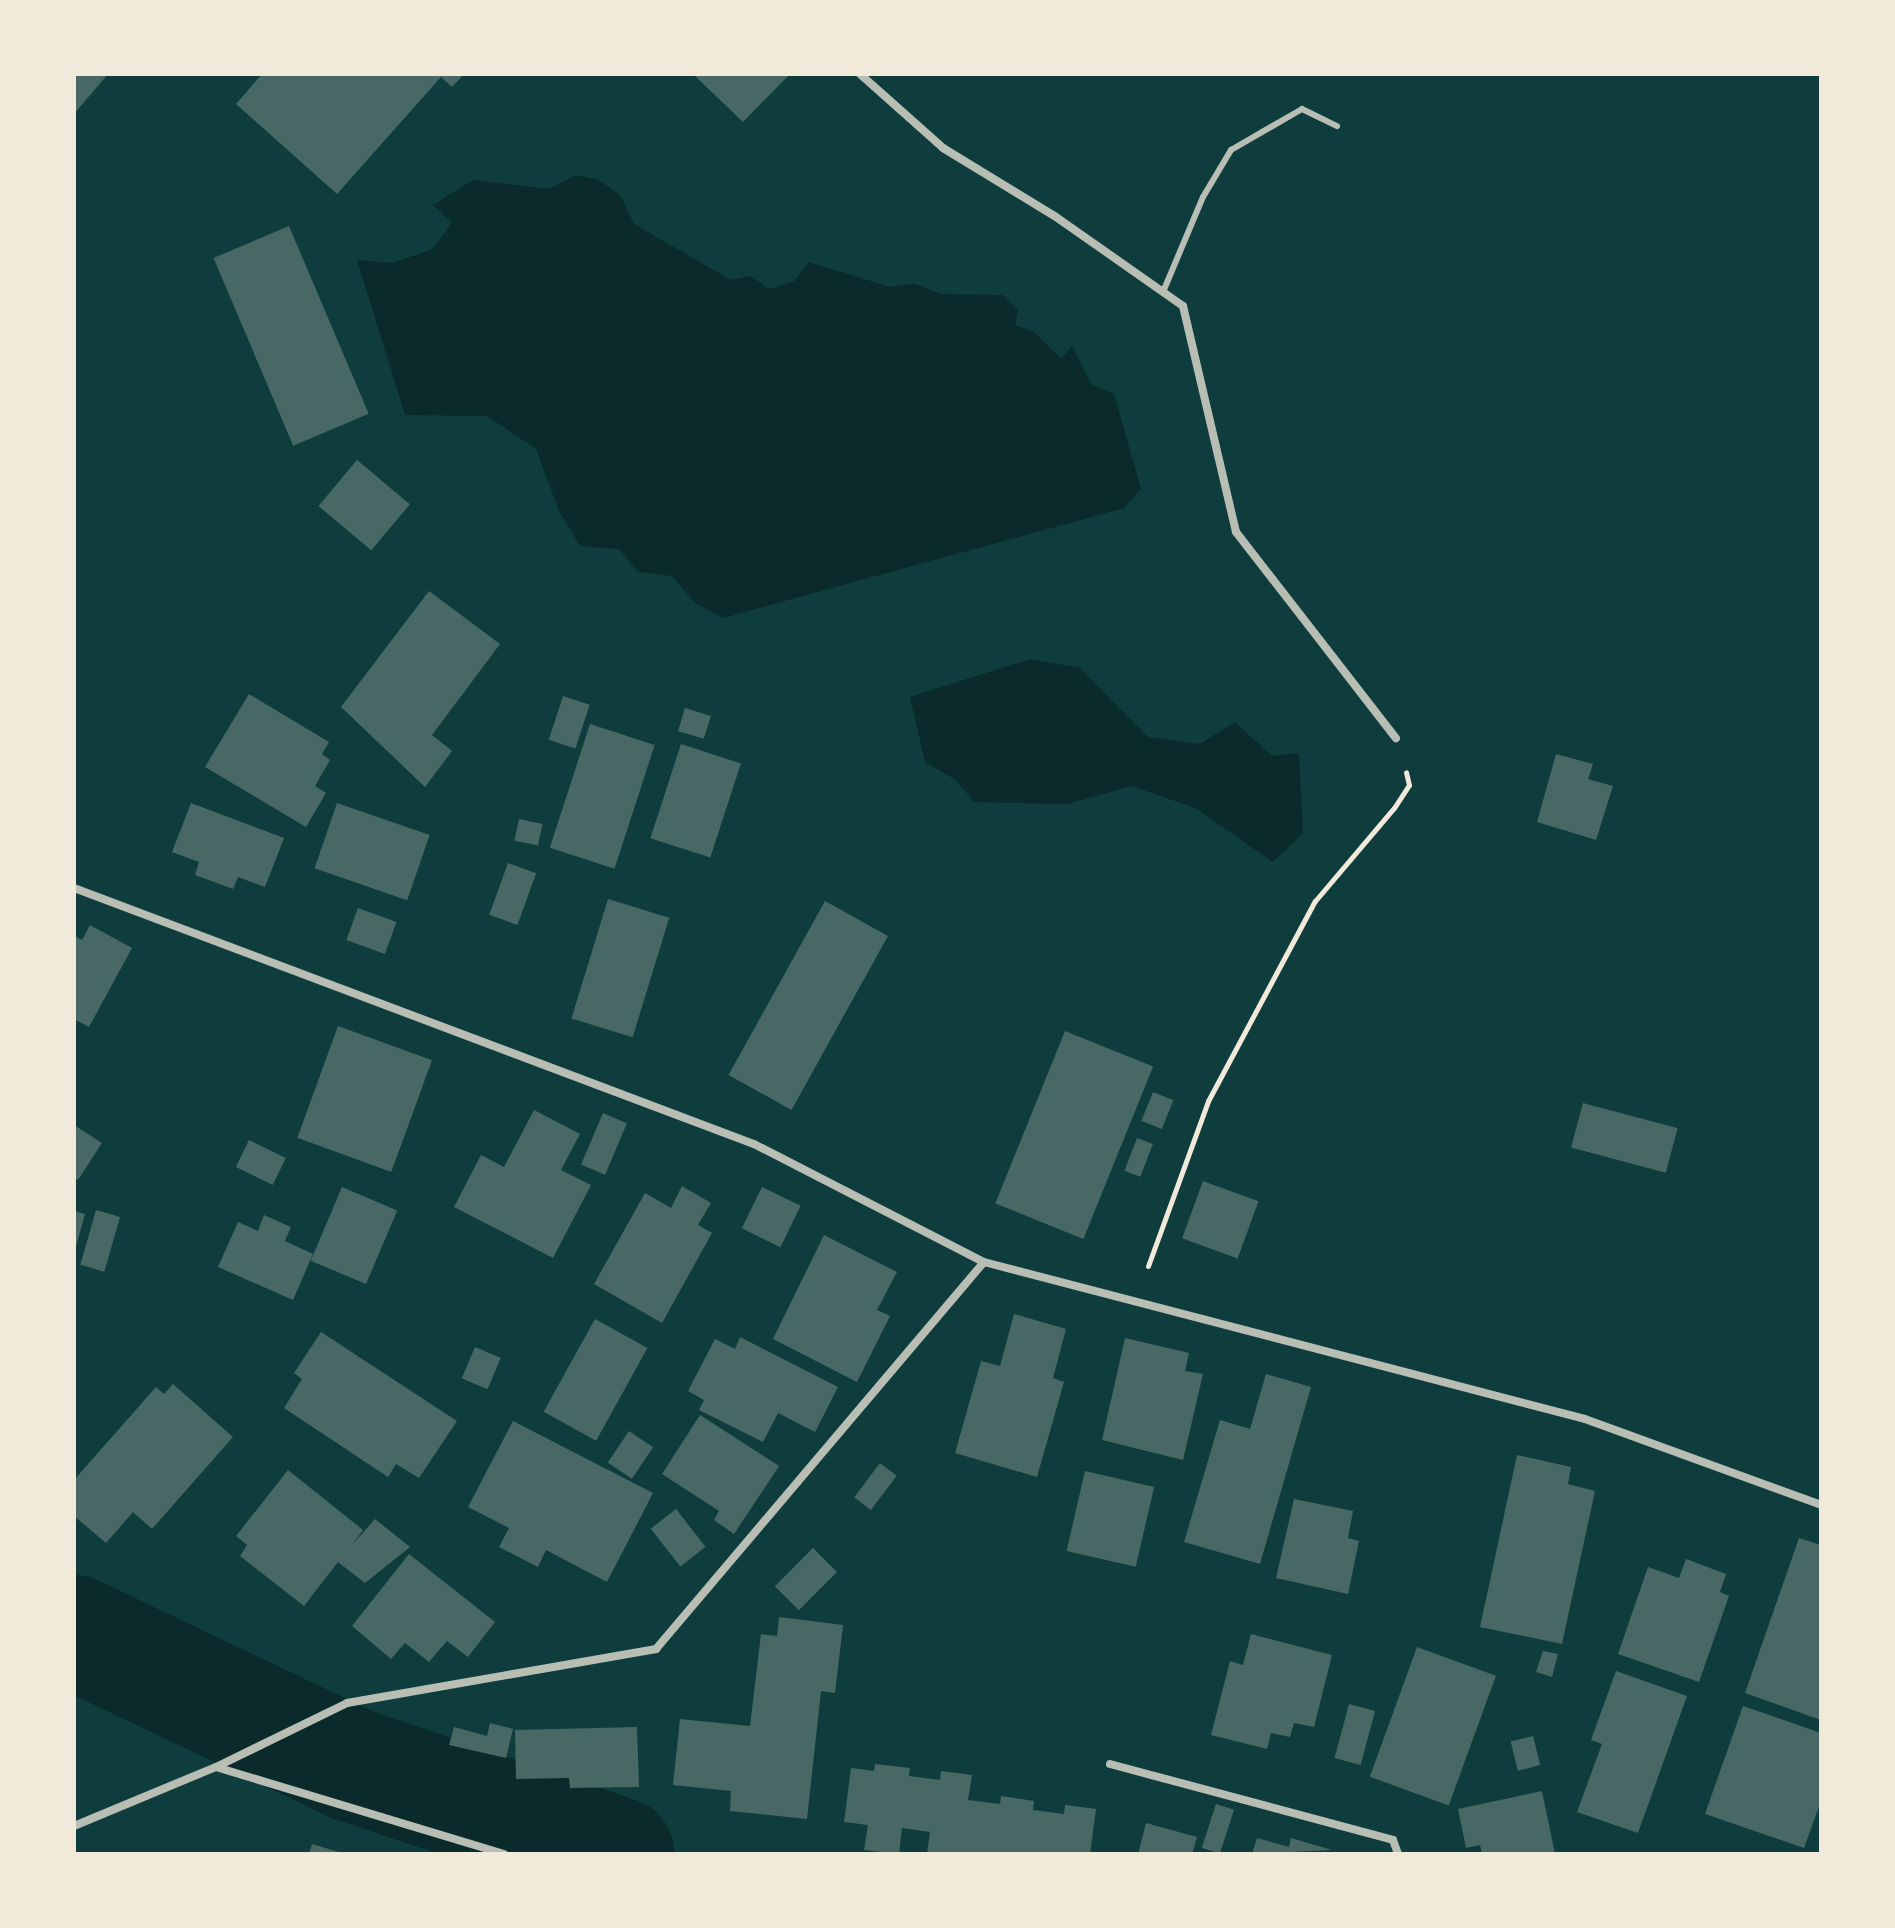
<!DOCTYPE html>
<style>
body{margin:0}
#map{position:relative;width:1895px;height:1928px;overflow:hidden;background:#0f3d3e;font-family:"Space Grotesk",sans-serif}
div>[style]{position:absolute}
.water>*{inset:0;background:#0a2a2b}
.river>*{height:114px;margin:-57px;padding:0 57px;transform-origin:57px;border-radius:57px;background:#0a2a2b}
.building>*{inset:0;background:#486865;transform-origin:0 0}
.path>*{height:5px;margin:-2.5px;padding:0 2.5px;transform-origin:2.5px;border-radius:2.5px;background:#f1e9da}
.service>*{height:6px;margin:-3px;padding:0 3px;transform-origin:3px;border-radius:3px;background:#b8beb3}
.minor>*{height:8px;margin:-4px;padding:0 4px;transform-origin:4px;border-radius:4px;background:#b8beb3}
span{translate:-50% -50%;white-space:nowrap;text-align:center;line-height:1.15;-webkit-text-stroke:6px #f1e9da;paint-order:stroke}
.frame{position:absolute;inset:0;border:76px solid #f1e9da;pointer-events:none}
</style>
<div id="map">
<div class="water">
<i style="clip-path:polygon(576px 175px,599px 180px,620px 195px,634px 224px,731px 280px,750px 276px,769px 289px,793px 282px,809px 262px,890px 287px,915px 284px,941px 294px,1003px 295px,1018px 310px,1015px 325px,1034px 332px,1061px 359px,1072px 346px,1091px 384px,1114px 394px,1141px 489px,1124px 508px,723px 618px,695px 603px,672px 576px,638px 572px,619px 549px,580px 546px,559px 511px,536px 449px,487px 416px,405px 415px,357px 260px,392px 263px,433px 249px,452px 223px,433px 205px,473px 180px,549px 189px)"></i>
<i style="clip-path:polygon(1030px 659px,1080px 668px,1148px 737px,1200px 744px,1235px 722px,1272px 756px,1299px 753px,1303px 833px,1273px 862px,1195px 808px,1132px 786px,1067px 804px,974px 802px,956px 780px,925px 762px,910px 697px)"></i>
</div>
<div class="river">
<i style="left:74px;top:1632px;width:309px;rotate:25.5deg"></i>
<i style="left:353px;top:1765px;width:279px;rotate:18.6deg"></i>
</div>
<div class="building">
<i style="clip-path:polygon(74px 74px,108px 74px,74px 114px)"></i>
<i style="clip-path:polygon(262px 74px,464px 74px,452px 87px,441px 77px,337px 194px,236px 104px)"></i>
<i style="clip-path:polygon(693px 74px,790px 74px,743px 122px)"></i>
<i style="left:289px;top:226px;width:204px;height:82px;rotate:67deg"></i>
<i style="left:357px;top:460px;width:69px;height:60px;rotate:40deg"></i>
<i style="clip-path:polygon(429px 591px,500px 644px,432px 735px,452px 751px,425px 787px,341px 707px)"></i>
<i style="clip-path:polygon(249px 694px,329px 742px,322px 754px,330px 760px,315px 786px,326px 793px,306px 827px,205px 767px)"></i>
<i style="left:563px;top:696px;width:28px;height:46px;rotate:18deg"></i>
<i style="left:685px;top:708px;width:27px;height:24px;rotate:17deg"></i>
<i style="left:590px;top:724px;width:68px;height:130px;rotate:18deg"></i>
<i style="left:681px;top:744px;width:63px;height:99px;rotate:18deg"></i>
<i style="clip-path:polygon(1556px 754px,1593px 764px,1588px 779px,1613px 786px,1596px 840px,1537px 822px)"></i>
<i style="clip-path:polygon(191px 803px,284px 838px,265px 887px,238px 877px,233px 889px,195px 875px,199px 862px,172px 852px)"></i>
<i style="left:337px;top:803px;width:98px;height:69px;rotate:19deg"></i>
<i style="left:519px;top:819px;width:24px;height:22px;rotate:12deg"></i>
<i style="left:508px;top:863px;width:30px;height:55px;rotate:20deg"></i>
<i style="left:608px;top:899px;width:64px;height:125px;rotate:17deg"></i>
<i style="left:825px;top:901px;width:72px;height:199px;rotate:29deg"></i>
<i style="left:358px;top:908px;width:41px;height:34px;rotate:20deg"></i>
<i style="clip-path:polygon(90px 925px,132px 948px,89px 1027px,74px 1019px,74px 936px,82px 940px)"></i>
<i style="left:338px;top:1026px;width:100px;height:119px;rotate:20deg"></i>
<i style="left:1065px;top:1031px;width:95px;height:186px;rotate:22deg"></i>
<i style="left:1153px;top:1092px;width:22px;height:31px;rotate:22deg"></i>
<i style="left:1583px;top:1103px;width:98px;height:46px;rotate:15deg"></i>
<i style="clip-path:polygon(534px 1110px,580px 1134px,561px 1170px,591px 1185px,553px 1258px,454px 1207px,481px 1155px,504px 1167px)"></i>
<i style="left:603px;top:1113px;width:26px;height:56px;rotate:23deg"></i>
<i style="clip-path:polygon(74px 1125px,102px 1143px,78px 1180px,74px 1178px)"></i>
<i style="left:1137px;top:1138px;width:17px;height:35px;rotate:21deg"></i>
<i style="left:249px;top:1140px;width:41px;height:30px;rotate:26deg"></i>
<i style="left:1203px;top:1181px;width:59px;height:61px;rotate:20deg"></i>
<i style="clip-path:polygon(682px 1186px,711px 1203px,698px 1225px,712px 1233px,662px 1323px,594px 1284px,645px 1193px,671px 1208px)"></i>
<i style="left:342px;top:1187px;width:60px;height:80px;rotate:23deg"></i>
<i style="left:762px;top:1187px;width:43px;height:46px;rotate:26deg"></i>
<i style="left:96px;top:1210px;width:25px;height:57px;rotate:16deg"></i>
<i style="clip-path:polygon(74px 1211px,85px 1214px,75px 1250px,74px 1250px)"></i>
<i style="clip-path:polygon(264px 1215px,291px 1227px,285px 1241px,313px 1254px,293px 1300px,218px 1267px,238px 1222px,258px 1231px)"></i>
<i style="clip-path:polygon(824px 1235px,897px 1272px,877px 1310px,890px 1316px,857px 1382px,773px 1339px)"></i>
<i style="clip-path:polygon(1014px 1314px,1066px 1329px,1053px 1378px,1064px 1382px,1037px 1477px,955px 1453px,981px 1361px,1000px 1366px)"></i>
<i style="left:595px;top:1319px;width:60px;height:106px;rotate:29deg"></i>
<i style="clip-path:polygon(321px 1332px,457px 1421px,419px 1478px,396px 1464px,388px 1477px,284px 1408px,302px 1379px,294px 1373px)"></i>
<i style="clip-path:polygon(740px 1337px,838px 1387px,815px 1432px,778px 1413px,763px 1442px,699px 1410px,704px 1400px,688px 1391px,715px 1339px,735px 1349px)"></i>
<i style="clip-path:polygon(1125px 1338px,1189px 1353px,1185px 1371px,1203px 1374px,1183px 1460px,1102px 1440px)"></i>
<i style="left:475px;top:1347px;width:28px;height:34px;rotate:23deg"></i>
<i style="clip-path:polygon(1266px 1374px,1311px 1387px,1260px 1564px,1184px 1542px,1220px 1420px,1250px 1429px)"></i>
<i style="clip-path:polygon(173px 1384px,233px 1437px,152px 1529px,133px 1512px,106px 1543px,74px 1516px,74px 1480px,156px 1387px,164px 1394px)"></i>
<i style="clip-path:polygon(700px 1415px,779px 1466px,734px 1534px,714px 1520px,719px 1511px,662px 1474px)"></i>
<i style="clip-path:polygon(513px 1421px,653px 1493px,607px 1582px,546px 1550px,538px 1567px,499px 1547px,509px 1528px,468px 1507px)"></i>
<i style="left:629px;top:1431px;width:29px;height:38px;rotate:34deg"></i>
<i style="clip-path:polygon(1517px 1455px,1571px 1467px,1568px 1484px,1595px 1491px,1562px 1644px,1480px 1627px)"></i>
<i style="left:880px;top:1463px;width:21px;height:43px;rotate:37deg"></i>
<i style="clip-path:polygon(288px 1470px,363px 1530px,352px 1545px,375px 1519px,410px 1547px,365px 1583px,338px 1562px,304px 1606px,240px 1556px,247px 1545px,236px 1536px)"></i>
<i style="left:1085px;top:1471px;width:71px;height:82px;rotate:13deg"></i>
<i style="clip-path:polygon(1294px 1499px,1353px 1511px,1348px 1538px,1359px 1541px,1348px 1594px,1276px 1578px)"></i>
<i style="left:676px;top:1509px;width:48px;height:32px;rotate:52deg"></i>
<i style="clip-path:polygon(1799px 1538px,1821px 1545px,1821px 1720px,1745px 1693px)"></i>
<i style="left:813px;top:1548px;width:34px;height:54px;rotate:45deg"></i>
<i style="clip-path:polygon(409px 1554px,495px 1622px,468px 1657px,447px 1641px,429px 1662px,405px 1643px,391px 1659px,352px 1626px)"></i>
<i style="clip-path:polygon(1686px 1559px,1726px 1574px,1720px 1592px,1729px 1596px,1699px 1682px,1618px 1654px,1648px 1567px,1679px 1578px)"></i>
<i style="clip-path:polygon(779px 1617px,843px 1625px,835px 1693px,821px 1691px,807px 1819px,730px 1811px,731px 1791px,673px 1785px,680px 1719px,750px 1726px,761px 1634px,777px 1636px)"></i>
<i style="clip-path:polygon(1251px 1634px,1332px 1655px,1314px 1727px,1294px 1723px,1290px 1737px,1271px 1733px,1267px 1749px,1211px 1735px,1230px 1661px,1243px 1665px)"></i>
<i style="left:1417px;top:1647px;width:84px;height:138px;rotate:20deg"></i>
<i style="clip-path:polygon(1543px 1651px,1558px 1654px,1552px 1677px,1536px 1672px)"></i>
<i style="clip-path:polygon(1616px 1671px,1687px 1696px,1638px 1833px,1577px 1812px,1602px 1744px,1591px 1740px)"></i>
<i style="left:1349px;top:1704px;width:27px;height:56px;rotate:15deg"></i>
<i style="clip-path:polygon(1743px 1706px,1821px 1733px,1821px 1801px,1804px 1848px,1705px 1814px)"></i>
<i style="clip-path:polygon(490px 1723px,513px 1729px,506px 1758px,449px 1745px,454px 1727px,487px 1736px)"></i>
<i style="clip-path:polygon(637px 1727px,639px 1787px,570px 1788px,569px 1778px,516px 1779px,515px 1730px)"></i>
<i style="left:1533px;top:1736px;width:30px;height:23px;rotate:76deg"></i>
<i style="clip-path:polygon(875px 1764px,910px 1768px,909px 1776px,940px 1780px,941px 1771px,972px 1775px,968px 1800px,1000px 1804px,1001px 1796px,1034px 1801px,1033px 1810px,1064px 1814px,1065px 1805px,1096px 1809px,1090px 1854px,927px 1854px,930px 1832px,902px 1828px,899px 1854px,864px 1850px,868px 1825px,844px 1822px,851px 1768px,874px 1771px)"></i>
<i style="clip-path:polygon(1542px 1791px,1555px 1854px,1482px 1854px,1480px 1845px,1466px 1848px,1458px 1809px)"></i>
<i style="left:1216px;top:1804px;width:19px;height:46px;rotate:18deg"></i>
<i style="clip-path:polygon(1146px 1823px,1197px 1837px,1192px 1854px,1138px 1854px)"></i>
<i style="clip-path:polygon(1257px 1838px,1289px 1847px,1291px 1838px,1332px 1850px,1252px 1854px)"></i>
<i style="clip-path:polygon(312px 1844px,342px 1853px,342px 1854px,309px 1854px)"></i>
</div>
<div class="path">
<i style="left:1148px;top:1266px;width:176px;rotate:-70deg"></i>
<i style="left:1208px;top:1101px;width:227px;rotate:-61.9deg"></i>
<i style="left:1315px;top:901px;width:122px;rotate:-49.7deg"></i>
<i style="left:1394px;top:808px;width:27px;rotate:-57deg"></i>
<i style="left:1409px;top:785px;width:13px;rotate:-103deg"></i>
</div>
<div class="service">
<i style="left:1163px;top:292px;width:103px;rotate:-67.2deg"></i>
<i style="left:1203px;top:197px;width:55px;rotate:-59.2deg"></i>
<i style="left:1231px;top:150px;width:82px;rotate:-30deg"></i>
<i style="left:1302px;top:109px;width:39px;rotate:26deg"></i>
</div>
<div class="minor">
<i style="left:860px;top:74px;width:111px;rotate:41.7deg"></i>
<i style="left:943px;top:148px;width:132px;rotate:31.4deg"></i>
<i style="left:1056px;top:217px;width:155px;rotate:35deg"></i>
<i style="left:1183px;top:306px;width:232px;rotate:76.8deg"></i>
<i style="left:1236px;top:532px;width:261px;rotate:52.2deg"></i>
<i style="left:74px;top:888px;width:727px;rotate:20.63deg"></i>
<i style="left:754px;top:1144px;width:259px;rotate:27.2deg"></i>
<i style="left:1110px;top:1764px;width:293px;rotate:15deg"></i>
<i style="left:1393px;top:1840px;width:15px;rotate:70deg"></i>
<i style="left:216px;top:1767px;width:301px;rotate:16.8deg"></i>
<i style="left:74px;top:1826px;width:154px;rotate:-22.6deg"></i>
<i style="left:216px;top:1767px;width:146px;rotate:-26deg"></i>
<i style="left:347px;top:1703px;width:314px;rotate:-9.9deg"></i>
<i style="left:656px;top:1649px;width:507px;rotate:-49.72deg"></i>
<i style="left:984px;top:1262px;width:621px;rotate:14.64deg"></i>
<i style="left:1585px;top:1419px;width:251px;rotate:20deg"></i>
</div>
<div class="frame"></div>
</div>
